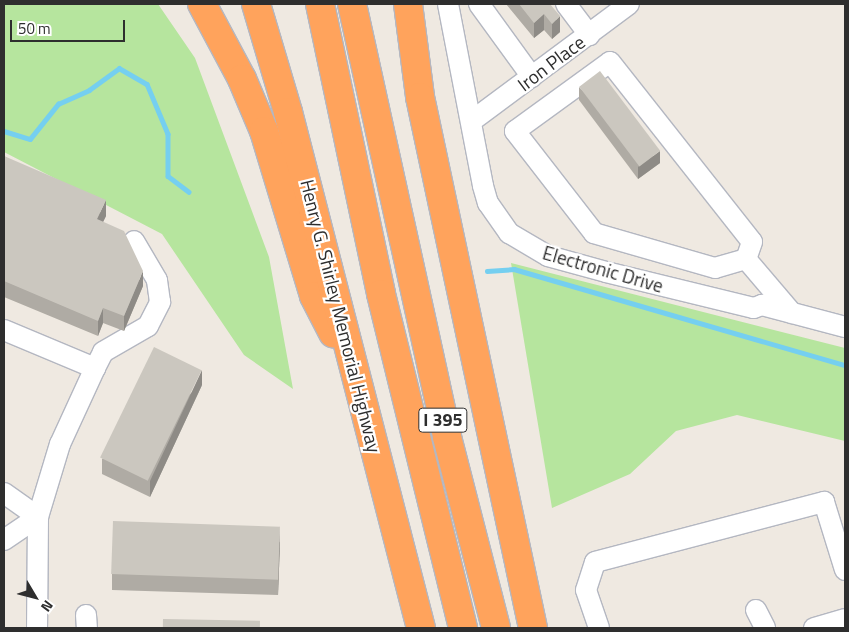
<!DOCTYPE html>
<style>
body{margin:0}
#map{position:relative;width:849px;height:632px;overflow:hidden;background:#efe9e1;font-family:"Titillium Web",sans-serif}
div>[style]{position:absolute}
.green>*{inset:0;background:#b6e59e}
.stream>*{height:4.5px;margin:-2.25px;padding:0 2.25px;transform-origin:2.25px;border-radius:2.25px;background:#75cff0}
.roads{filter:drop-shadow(1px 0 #b4b7c1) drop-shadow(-1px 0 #b4b7c1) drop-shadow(0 1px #b4b7c1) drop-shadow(0 -1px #b4b7c1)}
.minor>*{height:20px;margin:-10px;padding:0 10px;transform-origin:10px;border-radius:10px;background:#fff}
.highway>*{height:28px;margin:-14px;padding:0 14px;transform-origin:14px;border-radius:14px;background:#ffa35c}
.wall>*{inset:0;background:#afaba4}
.shaded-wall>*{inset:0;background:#8e8b86}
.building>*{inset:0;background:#cbc7bf;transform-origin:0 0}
span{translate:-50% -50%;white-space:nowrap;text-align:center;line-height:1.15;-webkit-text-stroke:4.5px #fff;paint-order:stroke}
.shield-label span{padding:1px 4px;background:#fff;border:1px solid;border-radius:4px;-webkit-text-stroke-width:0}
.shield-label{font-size:18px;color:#2e2e2e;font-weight:700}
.street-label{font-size:19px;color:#2e2e2e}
.frame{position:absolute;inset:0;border:5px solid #2e2e2e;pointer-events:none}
.north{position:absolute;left:10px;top:572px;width:50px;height:50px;-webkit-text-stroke:4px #fff;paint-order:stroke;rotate:127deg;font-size:14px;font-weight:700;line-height:20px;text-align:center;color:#2e2e2e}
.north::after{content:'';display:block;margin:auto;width:18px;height:22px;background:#2e2e2e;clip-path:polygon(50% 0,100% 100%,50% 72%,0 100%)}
.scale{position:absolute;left:10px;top:20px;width:115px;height:22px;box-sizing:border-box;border:2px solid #2e2e2e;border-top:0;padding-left:6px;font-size:15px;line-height:18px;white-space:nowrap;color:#2e2e2e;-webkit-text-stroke:4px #fff;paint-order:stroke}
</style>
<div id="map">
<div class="green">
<i style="clip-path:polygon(4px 4px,158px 4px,195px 58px,269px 257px,293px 389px,244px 355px,162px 234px,4px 152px)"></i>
<i style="clip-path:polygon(511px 263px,845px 348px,845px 441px,737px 415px,676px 431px,630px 474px,552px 508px)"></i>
</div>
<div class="stream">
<i style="left:4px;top:131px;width:27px;rotate:17deg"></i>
<i style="left:30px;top:139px;width:45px;rotate:-51.3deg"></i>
<i style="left:58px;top:104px;width:34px;rotate:-24deg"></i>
<i style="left:89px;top:90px;width:37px;rotate:-36deg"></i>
<i style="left:119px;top:68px;width:32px;rotate:30deg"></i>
<i style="left:147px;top:84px;width:54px;rotate:67.2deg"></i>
<i style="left:168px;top:134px;width:42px;rotate:90deg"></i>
<i style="left:168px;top:176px;width:26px;rotate:37deg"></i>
<i style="left:487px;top:271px;width:27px;rotate:-4deg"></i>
<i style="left:514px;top:269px;width:345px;rotate:16.2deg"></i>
</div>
<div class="roads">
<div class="minor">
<i style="left:448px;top:4px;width:185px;rotate:79.1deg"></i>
<i style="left:483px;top:186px;width:18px;rotate:74deg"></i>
<i style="left:488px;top:203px;width:37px;rotate:55deg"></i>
<i style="left:509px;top:233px;width:45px;rotate:30.5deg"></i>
<i style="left:548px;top:256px;width:60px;rotate:15.4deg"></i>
<i style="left:606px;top:272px;width:152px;rotate:13.7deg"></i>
<i style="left:754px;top:308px;width:9px;rotate:-21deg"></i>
<i style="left:762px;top:305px;width:86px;rotate:14.8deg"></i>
<i style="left:479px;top:4px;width:90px;rotate:54deg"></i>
<i style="left:566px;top:4px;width:39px;rotate:53deg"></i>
<i style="left:473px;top:120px;width:194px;rotate:-36.6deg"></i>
<i style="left:746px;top:259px;width:32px;rotate:164deg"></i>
<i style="left:715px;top:268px;width:126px;rotate:-163.9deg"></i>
<i style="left:594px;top:233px;width:129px;rotate:-127.8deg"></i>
<i style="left:515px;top:131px;width:117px;rotate:-36deg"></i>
<i style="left:610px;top:62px;width:229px;rotate:51.7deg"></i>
<i style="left:752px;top:242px;width:18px;rotate:109deg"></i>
<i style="left:746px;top:259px;width:71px;rotate:49.6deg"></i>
<i style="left:4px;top:330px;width:99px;rotate:22.7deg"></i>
<i style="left:95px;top:368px;width:84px;rotate:114.7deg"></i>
<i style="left:60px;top:444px;width:76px;rotate:106.8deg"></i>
<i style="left:38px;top:517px;width:111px;rotate:90.5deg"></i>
<i style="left:95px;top:368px;width:18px;rotate:-63deg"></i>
<i style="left:103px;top:352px;width:52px;rotate:-30deg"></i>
<i style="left:148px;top:326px;width:27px;rotate:-63deg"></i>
<i style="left:160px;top:302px;width:22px;rotate:-98deg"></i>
<i style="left:157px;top:280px;width:45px;rotate:-120.5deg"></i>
<i style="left:4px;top:493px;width:42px;rotate:35.2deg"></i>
<i style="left:4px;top:540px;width:41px;rotate:-34.1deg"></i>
<i style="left:756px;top:610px;width:20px;rotate:63deg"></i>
<i style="left:86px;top:615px;width:13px;rotate:86deg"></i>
<i style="left:599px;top:628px;width:40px;rotate:-108.9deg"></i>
<i style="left:586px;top:590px;width:29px;rotate:-72deg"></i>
<i style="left:595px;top:562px;width:237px;rotate:-14.7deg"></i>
<i style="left:824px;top:502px;width:71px;rotate:72.8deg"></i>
<i style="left:814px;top:628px;width:32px;rotate:-16deg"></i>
</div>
<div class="highway">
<i style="left:202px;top:4px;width:85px;rotate:61.9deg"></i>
<i style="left:242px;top:79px;width:56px;rotate:67.1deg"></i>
<i style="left:264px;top:131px;width:172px;rotate:73.1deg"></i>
<i style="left:314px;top:296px;width:42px;rotate:62.8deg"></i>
<i style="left:256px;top:4px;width:113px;rotate:73.5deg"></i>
<i style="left:288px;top:112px;width:533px;rotate:75.55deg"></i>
<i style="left:320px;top:4px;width:296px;rotate:78.1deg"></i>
<i style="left:381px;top:294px;width:344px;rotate:76.2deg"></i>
<i style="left:352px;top:4px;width:443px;rotate:77.6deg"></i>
<i style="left:447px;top:437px;width:197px;rotate:75.6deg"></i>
<i style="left:408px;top:4px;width:94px;rotate:82.6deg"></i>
<i style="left:420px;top:97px;width:543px;rotate:77.99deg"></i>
</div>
</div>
<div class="wall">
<i style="clip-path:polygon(506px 4px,550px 4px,560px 32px,552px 39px,544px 30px,534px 38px)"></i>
<i style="clip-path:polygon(579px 87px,660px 163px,638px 179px,579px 100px)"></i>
<i style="clip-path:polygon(4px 156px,106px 216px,103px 222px,143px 286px,124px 331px,103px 323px,98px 336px,4px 297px)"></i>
<i style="clip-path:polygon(202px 385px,150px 497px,102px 474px,102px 459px)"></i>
<i style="clip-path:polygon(280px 542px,278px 595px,112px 590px,112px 574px)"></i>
</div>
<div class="shaded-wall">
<i style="clip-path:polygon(544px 14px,544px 30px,534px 38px,534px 23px)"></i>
<i style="clip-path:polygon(560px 16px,560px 32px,552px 39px,552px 24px)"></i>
<i style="clip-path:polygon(660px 151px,660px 163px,638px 179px,638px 167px)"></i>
<i style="clip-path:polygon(106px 200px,106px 216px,97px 234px,97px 219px)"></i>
<i style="clip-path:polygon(143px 271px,143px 286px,124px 331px,124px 316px)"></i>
<i style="clip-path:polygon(103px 308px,103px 323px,98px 336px,98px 321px)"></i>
<i style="clip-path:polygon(202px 370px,202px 385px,150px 497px,150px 481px)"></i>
<i style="clip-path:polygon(280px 526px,280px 542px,278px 595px,278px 580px)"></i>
</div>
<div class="building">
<i style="clip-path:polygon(519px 4px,550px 4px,560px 16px,552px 24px,544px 14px,534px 23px)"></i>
<i style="left:600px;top:71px;width:100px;height:26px;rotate:53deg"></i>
<i style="clip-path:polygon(4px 156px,106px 200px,97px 219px,124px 231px,143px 271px,124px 316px,103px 308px,98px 321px,4px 281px)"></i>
<i style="left:154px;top:347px;width:53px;height:123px;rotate:26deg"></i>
<i style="left:113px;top:521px;width:167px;height:53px;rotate:2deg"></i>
<i style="left:163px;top:619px;width:97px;height:9px;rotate:1deg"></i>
</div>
<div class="shield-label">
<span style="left:443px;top:420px">I 395</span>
</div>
<div class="street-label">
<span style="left:551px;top:63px;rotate:-37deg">Iron Place</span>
<span style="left:603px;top:269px;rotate:16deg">Electronic Drive</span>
<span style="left:341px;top:316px;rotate:76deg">Henry G. Shirley Memorial Highway</span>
</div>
<div class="frame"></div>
<div class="north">N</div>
<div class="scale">50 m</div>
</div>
